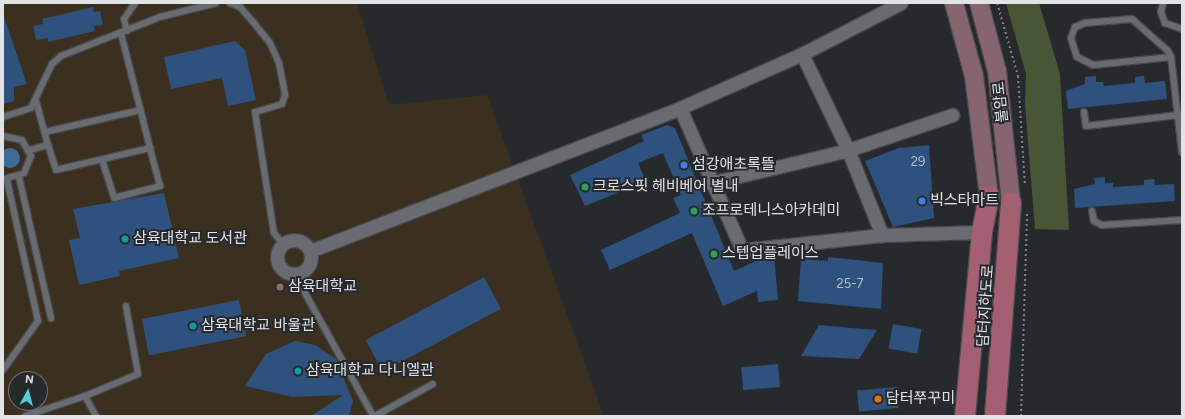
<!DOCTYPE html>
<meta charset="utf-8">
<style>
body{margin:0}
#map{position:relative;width:1185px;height:419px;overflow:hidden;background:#272a2d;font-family:Figtree,"Noto Sans KR",sans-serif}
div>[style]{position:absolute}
.education>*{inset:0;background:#3b2f20}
.green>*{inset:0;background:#485635}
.water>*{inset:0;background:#3e6c97}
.round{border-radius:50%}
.building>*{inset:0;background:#2e517e;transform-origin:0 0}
.path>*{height:2px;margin-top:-1px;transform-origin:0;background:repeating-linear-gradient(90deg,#828486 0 2px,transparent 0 5px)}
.roads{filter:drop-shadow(1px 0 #47484b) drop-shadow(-1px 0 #47484b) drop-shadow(0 1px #47484b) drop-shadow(0 -1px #47484b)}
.lane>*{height:6px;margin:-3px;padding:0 3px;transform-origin:3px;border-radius:3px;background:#686b6f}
.street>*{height:13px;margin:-6.5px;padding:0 6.5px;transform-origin:6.5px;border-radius:6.5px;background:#686b6f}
.street>.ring{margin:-6.5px;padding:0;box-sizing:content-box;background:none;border:13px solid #686b6f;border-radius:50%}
.secondary>*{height:18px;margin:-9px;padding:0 9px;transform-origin:9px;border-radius:9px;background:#866571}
.primary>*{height:20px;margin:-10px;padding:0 10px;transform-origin:10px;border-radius:10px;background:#a45f73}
.dots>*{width:11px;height:11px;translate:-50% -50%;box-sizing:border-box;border:2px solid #272a2d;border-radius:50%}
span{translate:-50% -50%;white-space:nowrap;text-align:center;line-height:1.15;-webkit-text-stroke:4px #272a2d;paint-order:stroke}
.number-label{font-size:13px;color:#b5becb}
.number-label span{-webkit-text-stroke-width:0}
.street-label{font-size:15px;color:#e2e3e5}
.poi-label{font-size:15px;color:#e2e3e5}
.left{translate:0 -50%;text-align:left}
.frame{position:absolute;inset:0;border:4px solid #e2e3e5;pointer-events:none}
.north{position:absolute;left:8px;top:371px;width:40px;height:40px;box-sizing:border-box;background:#272a2d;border:1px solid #727477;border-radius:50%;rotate:7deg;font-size:11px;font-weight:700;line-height:16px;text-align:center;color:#e2e3e5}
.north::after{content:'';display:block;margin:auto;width:14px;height:18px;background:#52ccd5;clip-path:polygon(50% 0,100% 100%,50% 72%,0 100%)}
</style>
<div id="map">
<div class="education">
<i style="clip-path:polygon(evenodd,3px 3px,357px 3px,389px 105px,487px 95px,604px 416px,3px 416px,3px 3px,16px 379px,40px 379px,40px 403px,16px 403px,16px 379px)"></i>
</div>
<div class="green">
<i style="clip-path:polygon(1006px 3px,1039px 3px,1060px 74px,1069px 230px,1035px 229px,1025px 104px,1026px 74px)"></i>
</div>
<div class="water">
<i class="round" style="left:0;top:148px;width:20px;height:20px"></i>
</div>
<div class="building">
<i style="clip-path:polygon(93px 7px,94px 12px,100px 11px,103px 25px,94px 26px,95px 31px,48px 42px,48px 38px,36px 40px,33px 26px,43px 24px,42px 19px)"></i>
<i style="clip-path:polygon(4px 17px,27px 84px,14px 87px,14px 101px,3px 104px)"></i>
<i style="clip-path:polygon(235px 41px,245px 50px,256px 100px,228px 106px,222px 78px,171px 89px,164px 57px)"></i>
<i style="clip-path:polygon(1096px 76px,1096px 82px,1103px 82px,1104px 86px,1135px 83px,1135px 77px,1144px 76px,1145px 83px,1165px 81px,1167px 99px,1068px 109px,1066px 91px,1085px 84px,1085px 77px)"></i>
<i style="clip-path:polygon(667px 125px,675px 128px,734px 271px,754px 262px,754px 257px,774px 255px,778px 300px,758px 302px,757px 291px,723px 306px,692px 233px,610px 270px,601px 250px,680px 213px,673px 198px,681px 195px,663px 153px,638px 163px,646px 181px,585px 206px,570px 175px,644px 141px,641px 135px)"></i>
<i style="clip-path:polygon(929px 145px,934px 218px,893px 227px,865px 161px,899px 148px)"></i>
<i style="clip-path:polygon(1105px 177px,1105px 183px,1113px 183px,1113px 187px,1144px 185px,1144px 180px,1154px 179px,1155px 185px,1174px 184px,1175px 201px,1075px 208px,1074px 189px,1095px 184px,1094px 178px)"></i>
<i style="clip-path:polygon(164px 193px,179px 258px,119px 271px,120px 276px,79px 285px,69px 240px,80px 238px,73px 209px)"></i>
<i style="clip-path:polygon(828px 257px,883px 263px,881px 309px,798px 301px,801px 259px,828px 261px)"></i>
<i style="left:484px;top:277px;width:36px;height:134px;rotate:62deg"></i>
<i style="left:239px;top:300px;width:37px;height:99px;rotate:79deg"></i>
<i style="left:893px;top:324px;width:29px;height:25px;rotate:10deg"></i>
<i style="clip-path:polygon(819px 325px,851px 328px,877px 330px,859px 359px,801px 356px)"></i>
<i style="clip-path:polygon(295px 341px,315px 345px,336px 359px,353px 401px,349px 416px,311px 416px,343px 395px,292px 397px,245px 386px,266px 354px)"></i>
<i style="left:778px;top:364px;width:23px;height:37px;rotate:85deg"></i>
<i style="left:897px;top:387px;width:21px;height:40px;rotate:85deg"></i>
</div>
<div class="path">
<i style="left:997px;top:3px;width:76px;rotate:74deg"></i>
<i style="left:1018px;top:76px;width:110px;rotate:86.4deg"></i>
<i style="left:1021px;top:416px;width:203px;rotate:-88.3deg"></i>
</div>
<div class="roads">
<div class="lane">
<i style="left:230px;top:3px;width:11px;rotate:22deg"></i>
<i style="left:240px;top:7px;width:20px;rotate:49deg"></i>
<i style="left:253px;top:22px;width:27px;rotate:51deg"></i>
<i style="left:270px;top:43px;width:22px;rotate:66deg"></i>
<i style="left:279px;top:63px;width:33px;rotate:79deg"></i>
<i style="left:285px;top:95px;width:9px;rotate:108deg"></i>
<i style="left:282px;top:104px;width:28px;rotate:163deg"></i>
<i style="left:255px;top:112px;width:122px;rotate:81.1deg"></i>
<i style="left:274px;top:233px;width:14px;rotate:51deg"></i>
<i style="left:1163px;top:3px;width:9px;rotate:103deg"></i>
<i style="left:1161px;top:12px;width:12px;rotate:70deg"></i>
<i style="left:1165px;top:23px;width:18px;rotate:19deg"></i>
<i style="left:127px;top:31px;width:12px;rotate:-104deg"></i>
<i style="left:124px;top:19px;width:19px;rotate:-55deg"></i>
<i style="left:1171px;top:57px;width:78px;rotate:174.1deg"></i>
<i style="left:1093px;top:65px;width:18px;rotate:-153deg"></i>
<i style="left:1077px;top:57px;width:20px;rotate:-108deg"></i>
<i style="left:1071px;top:38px;width:12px;rotate:-70deg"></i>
<i style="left:1075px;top:27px;width:11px;rotate:-22deg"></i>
<i style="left:1085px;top:23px;width:47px;rotate:-4.9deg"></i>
<i style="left:1132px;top:19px;width:48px;rotate:41.6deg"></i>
<i style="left:1168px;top:51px;width:7px;rotate:63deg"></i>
<i style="left:1171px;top:57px;width:96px;rotate:83.4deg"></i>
<i style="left:1084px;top:112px;width:14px;rotate:82deg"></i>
<i style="left:1086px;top:126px;width:93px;rotate:-6.8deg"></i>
<i style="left:3px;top:117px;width:29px;rotate:-18deg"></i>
<i style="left:31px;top:108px;width:49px;rotate:-64.5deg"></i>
<i style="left:52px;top:64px;width:12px;rotate:-42deg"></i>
<i style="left:61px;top:56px;width:106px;rotate:-21.5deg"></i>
<i style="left:160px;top:17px;width:58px;rotate:-14deg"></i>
<i style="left:45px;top:132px;width:98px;rotate:-13deg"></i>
<i style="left:3px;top:136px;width:19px;rotate:12deg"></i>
<i style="left:22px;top:140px;width:18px;rotate:61deg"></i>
<i style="left:31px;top:156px;width:18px;rotate:112deg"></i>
<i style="left:24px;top:173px;width:21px;rotate:163deg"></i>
<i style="left:48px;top:145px;width:26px;rotate:72deg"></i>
<i style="left:56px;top:170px;width:97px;rotate:-13.2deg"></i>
<i style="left:150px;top:148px;width:119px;rotate:-104.2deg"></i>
<i style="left:30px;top:150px;width:19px;rotate:-16deg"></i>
<i style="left:48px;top:145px;width:46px;rotate:-105.3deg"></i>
<i style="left:102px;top:160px;width:40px;rotate:72deg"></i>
<i style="left:114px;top:198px;width:48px;rotate:-14.6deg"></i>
<i style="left:160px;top:186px;width:39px;rotate:-105deg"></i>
<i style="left:19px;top:177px;width:145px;rotate:77.2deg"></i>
<i style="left:1092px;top:211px;width:10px;rotate:79deg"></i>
<i style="left:1094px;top:221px;width:9px;rotate:27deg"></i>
<i style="left:1102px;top:225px;width:80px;rotate:-3.6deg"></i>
<i style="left:295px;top:275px;width:161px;rotate:61deg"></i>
<i style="left:3px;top:370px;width:60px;rotate:-54.5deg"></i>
<i style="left:38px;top:321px;width:144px;rotate:-102.4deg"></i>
<i style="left:85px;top:396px;width:57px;rotate:-22.5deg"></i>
<i style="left:138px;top:374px;width:69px;rotate:-100deg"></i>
<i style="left:25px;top:416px;width:63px;rotate:-18.4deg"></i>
<i style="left:85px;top:396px;width:23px;rotate:61deg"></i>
<i style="left:375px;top:416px;width:66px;rotate:-28.9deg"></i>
</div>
<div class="street">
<i style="left:802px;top:54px;width:106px;rotate:64.4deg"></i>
<i style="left:848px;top:150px;width:92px;rotate:68.2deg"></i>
<i style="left:680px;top:108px;width:155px;rotate:66.4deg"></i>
<i style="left:742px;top:250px;width:141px;rotate:-6.1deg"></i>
<i style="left:882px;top:235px;width:100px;rotate:-1.7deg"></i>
<i style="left:710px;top:183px;width:142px;rotate:-13.4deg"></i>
<i style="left:848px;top:150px;width:110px;rotate:-18.6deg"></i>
<i class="ring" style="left:277px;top:240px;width:21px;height:21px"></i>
<i style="left:310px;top:251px;width:397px;rotate:-21.1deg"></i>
<i style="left:680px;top:108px;width:133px;rotate:-23.9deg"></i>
<i style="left:802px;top:54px;width:111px;rotate:-27.3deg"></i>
</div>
<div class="secondary">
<i style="left:954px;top:3px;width:76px;rotate:74.7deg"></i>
<i style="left:974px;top:76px;width:121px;rotate:82.9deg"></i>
<i style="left:979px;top:3px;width:70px;rotate:75.2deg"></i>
<i style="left:997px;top:71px;width:133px;rotate:83.9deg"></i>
</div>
<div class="primary">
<i style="left:965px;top:416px;width:185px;rotate:-84.7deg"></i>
<i style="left:982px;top:232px;width:37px;rotate:-79deg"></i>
<i style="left:995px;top:416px;width:214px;rotate:-85.7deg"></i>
</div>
</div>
<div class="dots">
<i style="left:684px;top:165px;background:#3f7fe0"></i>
<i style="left:585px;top:187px;background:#2e9e5b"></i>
<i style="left:922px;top:201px;background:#3f7fe0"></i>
<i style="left:694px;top:211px;background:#2e9e5b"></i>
<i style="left:125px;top:239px;background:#0f9aa8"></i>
<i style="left:714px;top:254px;background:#2e9e5b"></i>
<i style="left:280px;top:287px;background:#8d6e63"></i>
<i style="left:193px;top:326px;background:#0f9aa8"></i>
<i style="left:298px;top:371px;background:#0f9aa8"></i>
<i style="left:878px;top:399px;background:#e8710a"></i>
</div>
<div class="number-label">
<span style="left:918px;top:162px">29</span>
<span style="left:850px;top:284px">25-7</span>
</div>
<div class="street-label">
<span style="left:1001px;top:102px;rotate:-96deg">불암로</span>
<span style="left:986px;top:306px;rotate:-86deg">담터지하도로</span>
</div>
<div class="poi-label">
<span class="left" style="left:692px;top:165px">섬강애초록뜰</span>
<span class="left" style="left:593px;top:187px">크로스핏 헤비베어 별내</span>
<span class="left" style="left:930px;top:201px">빅스타마트</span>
<span class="left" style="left:702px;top:211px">조프로테니스아카데미</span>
<span class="left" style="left:133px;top:239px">삼육대학교 도서관</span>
<span class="left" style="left:722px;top:254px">스텝업플레이스</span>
<span class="left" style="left:288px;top:287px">삼육대학교</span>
<span class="left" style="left:201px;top:326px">삼육대학교 바울관</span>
<span class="left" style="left:306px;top:371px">삼육대학교 다니엘관</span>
<span class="left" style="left:886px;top:399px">담터쭈꾸미</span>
</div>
<div class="frame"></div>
<div class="north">N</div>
</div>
